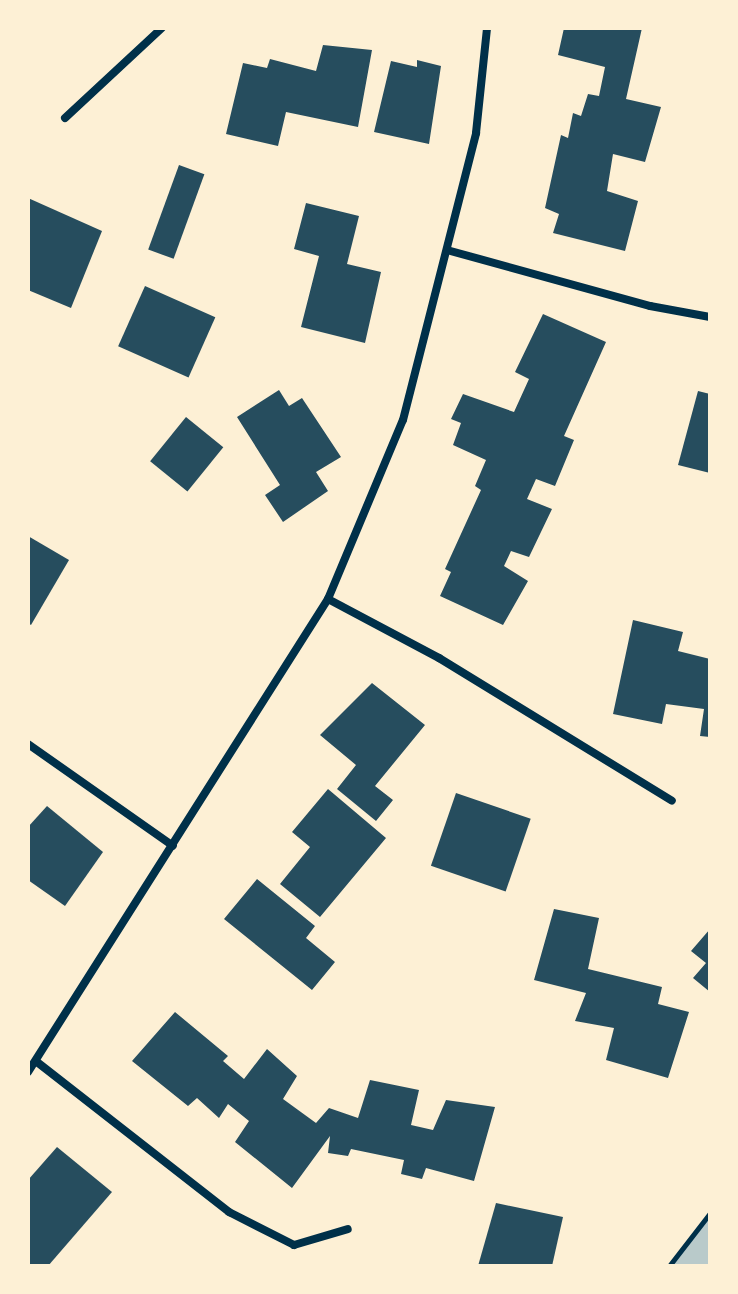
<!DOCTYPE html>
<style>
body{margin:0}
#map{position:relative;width:738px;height:1294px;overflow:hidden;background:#fdf0d5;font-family:Commissioner,sans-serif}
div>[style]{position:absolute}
.green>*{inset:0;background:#b9caca}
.building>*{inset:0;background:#264d5e;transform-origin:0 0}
.path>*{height:5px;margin:-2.5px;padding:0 2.5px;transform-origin:2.5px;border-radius:2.5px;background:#003049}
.minor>*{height:8px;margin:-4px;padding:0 4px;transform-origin:4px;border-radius:4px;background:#003049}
span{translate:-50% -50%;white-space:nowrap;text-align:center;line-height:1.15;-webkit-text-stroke:8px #fdf0d5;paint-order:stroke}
.frame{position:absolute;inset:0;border:30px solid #fdf0d5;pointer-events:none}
</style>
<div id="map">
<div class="green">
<i style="clip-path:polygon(710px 1213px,710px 1266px,669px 1266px)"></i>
</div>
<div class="building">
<i style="clip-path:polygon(564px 28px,642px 28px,626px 99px,661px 107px,645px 162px,613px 154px,607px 191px,638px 201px,625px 251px,553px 233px,559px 214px,545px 208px,561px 135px,568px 138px,573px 113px,581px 116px,588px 94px,599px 96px,605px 67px,558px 55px)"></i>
<i style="clip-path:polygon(323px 45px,372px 50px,358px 127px,286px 112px,278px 146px,226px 134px,243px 63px,267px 68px,270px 59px,316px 71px)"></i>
<i style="clip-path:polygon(417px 60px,441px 66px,429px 144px,374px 132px,391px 61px,417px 67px)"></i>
<i style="left:179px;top:165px;width:27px;height:90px;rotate:20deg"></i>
<i style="clip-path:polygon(28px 198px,102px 231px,71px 308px,28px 290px)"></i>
<i style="clip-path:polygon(306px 203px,359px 216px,347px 264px,381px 272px,365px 343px,301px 327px,319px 256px,294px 249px)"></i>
<i style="left:145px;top:286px;width:77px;height:66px;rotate:24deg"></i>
<i style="clip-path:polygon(543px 314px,606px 342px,564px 436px,574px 440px,555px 486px,536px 479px,527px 499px,552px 509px,529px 557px,511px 551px,504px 566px,528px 581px,503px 625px,440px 596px,451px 572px,445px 569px,481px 490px,475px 486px,486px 460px,453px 445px,461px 423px,451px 419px,463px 394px,514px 412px,529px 379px,515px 372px)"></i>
<i style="clip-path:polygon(279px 390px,289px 406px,302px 398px,341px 457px,316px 472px,328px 491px,283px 522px,265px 495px,280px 485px,237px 417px)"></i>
<i style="clip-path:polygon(698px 391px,710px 394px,710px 473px,678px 465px)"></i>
<i style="left:186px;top:417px;width:48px;height:57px;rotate:39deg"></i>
<i style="clip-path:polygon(28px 536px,69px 560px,31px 625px,28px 623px)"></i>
<i style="clip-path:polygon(633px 620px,683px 632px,678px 651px,710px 659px,710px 737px,700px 736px,704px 709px,666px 704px,662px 724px,613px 714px)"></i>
<i style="clip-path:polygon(372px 683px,425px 725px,375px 786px,393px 800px,376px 821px,337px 789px,356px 765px,320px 735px)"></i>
<i style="clip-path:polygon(328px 789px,386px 838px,320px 917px,280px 884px,310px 847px,292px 832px)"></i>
<i style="left:456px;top:793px;width:79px;height:77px;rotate:19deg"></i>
<i style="clip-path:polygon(47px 806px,103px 852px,65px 906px,28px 880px,28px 827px)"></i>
<i style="clip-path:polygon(257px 879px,315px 926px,306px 938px,335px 962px,312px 990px,224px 919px)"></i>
<i style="clip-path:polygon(554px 909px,599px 918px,588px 969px,662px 987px,658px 1004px,689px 1012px,668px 1078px,606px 1060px,614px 1028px,575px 1021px,586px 993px,534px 980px)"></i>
<i style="clip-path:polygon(710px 929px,710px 992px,693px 978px,706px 963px,691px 951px)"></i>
<i style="clip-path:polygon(175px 1012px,228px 1056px,223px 1061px,244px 1079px,267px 1049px,297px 1076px,283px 1099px,316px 1123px,329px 1108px,358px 1118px,370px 1080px,419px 1090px,411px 1125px,433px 1130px,446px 1100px,495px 1107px,474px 1181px,426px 1168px,422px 1179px,401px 1174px,404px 1160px,351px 1149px,348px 1156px,328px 1153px,330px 1136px,292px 1188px,235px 1142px,249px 1121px,228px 1104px,219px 1118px,197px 1098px,188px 1106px,132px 1061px)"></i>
<i style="clip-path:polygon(57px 1147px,112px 1192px,48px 1266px,28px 1266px,28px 1180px)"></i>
<i style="clip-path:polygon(496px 1203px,563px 1217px,552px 1266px,478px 1266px)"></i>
</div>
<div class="path">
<i style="left:669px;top:1266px;width:67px;rotate:-52.3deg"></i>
</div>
<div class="minor">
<i style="left:65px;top:118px;width:132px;rotate:-42.9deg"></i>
<i style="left:447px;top:250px;width:211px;rotate:15.4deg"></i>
<i style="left:650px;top:306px;width:61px;rotate:10.4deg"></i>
<i style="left:328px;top:599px;width:126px;rotate:28deg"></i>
<i style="left:439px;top:658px;width:273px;rotate:31.5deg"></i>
<i style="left:28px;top:744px;width:177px;rotate:35.1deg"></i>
<i style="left:37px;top:1062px;width:244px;rotate:38deg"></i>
<i style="left:229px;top:1212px;width:73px;rotate:26.9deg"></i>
<i style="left:294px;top:1245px;width:56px;rotate:-16.5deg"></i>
<i style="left:28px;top:1072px;width:560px;rotate:-57.62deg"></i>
<i style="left:328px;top:599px;width:194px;rotate:-67.3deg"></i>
<i style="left:403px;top:420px;width:296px;rotate:-75.7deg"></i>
<i style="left:476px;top:133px;width:106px;rotate:-84deg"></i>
</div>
<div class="frame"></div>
</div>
